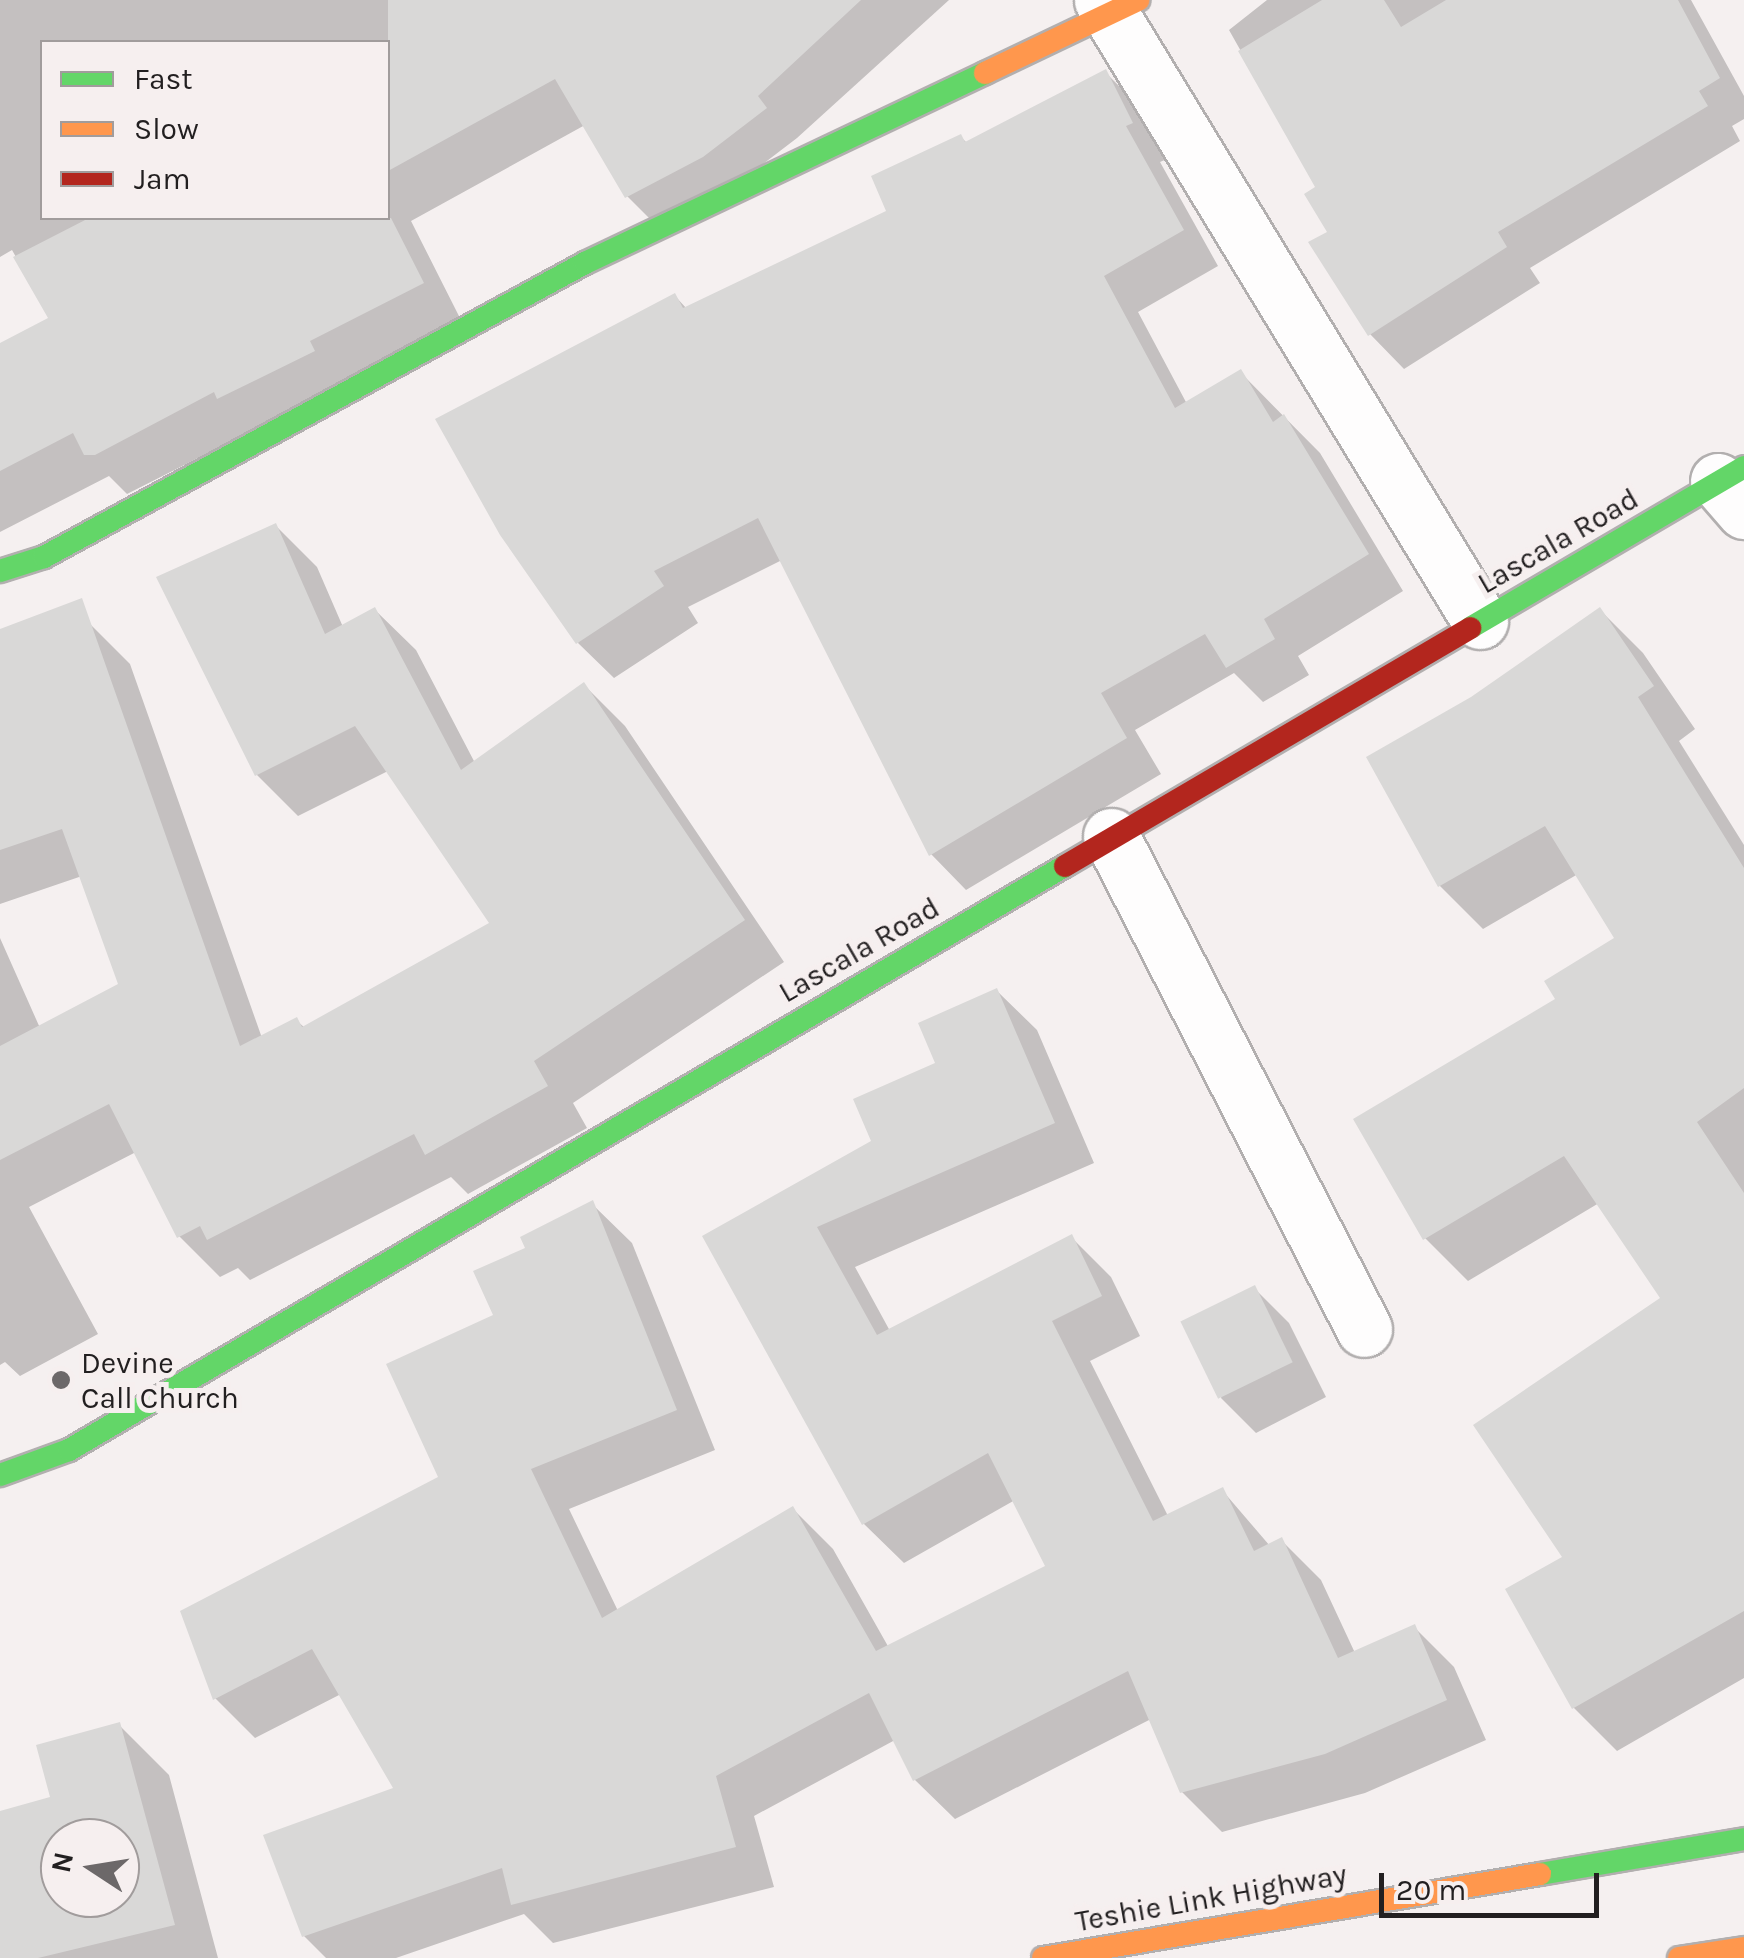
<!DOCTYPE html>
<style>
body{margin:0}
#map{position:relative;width:1744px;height:1958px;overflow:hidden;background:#f5f0f0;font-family:Karla,sans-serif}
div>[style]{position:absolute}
.shadow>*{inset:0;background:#0003}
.building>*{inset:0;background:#d9d8d7;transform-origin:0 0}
.roads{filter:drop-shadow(2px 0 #b2afaf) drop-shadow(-2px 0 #b2afaf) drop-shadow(0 2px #b2afaf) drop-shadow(0 -2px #b2afaf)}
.street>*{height:55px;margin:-27.5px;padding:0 27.5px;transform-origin:27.5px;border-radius:27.5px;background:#fefdfd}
.fast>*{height:22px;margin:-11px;padding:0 11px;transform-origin:11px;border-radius:11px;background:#63d668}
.slow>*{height:22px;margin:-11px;padding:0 11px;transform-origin:11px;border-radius:11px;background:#ff974d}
.jam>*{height:22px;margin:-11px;padding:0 11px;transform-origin:11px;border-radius:11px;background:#b3261e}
.dots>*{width:28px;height:28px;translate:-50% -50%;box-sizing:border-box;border:5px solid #f6efef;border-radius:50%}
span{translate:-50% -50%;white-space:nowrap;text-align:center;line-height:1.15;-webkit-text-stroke:10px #f6efef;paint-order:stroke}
.street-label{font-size:30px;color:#221f20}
.poi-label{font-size:30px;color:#221f20}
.left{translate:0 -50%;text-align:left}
.legend{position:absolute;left:40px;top:40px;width:350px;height:180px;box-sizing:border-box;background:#f6efef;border:2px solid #a19c9c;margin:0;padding:12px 18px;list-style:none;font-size:30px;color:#221f20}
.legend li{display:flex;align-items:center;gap:20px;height:50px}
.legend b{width:50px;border:2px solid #a19c9c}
.north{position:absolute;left:40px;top:1818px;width:100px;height:100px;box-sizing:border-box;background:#f6efef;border:2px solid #a19c9c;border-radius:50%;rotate:282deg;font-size:28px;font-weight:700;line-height:40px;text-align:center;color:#221f20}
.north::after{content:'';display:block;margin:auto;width:35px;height:45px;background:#6c6869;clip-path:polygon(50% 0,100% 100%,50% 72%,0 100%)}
.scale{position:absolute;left:1379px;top:1873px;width:220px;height:45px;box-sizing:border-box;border:5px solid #221f20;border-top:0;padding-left:12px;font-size:30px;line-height:35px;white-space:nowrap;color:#221f20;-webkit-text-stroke:8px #f6efef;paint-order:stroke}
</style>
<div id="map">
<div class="shadow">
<i style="clip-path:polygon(evenodd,0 0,949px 0,797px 138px,668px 237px,627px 196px,585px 125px,411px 221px,463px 324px,127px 494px,109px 476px,0 532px,0 346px,51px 319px,12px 250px,0 257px,0 0,42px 42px,388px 42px,388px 218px,42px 218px,42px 42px)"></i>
<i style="clip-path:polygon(1267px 0,1691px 0,1744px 96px,1744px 119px,1732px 126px,1740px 141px,1530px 268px,1540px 283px,1404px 369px,1370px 334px,1318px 188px,1229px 30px)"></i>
<i style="clip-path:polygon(1105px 72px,1141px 108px,1167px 159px,1160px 162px,1218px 266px,1138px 312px,1187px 404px,1240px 372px,1320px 453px,1403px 591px,1298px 656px,1309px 675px,1263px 702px,1234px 673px,1135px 730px,1161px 774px,966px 890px,931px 854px,782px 560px,688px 607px,698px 623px,614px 678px,578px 643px,675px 296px,687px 309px,890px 212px,961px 137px,968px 144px)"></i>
<i style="clip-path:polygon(276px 526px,317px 567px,343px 627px,375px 610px,416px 650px,475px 763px,584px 685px,625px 726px,784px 962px,573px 1103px,587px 1128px,468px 1194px,451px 1177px,250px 1280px,238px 1268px,220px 1277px,179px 1236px,136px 1152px,29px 1207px,98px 1334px,20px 1376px,5px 1362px,0 1365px,0 938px,40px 1028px,121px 986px,82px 876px,0 904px,0 652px,89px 623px,130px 664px,262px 1038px,296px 1020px,305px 1028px,492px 924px,388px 771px,298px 816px,257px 775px)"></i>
<i style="clip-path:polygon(1600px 610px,1643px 653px,1695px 729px,1679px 741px,1744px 845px,1744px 1678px,1617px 1751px,1574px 1708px,1566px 1558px,1663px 1299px,1599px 1203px,1468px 1281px,1425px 1238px,1558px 1000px,1618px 939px,1578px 874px,1483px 929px,1440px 886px,1369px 758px,1472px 699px)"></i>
<i style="clip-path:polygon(997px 991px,1037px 1030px,1094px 1163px,855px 1267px,890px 1331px,1071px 1237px,1111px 1277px,1140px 1336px,1090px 1361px,1168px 1516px,1222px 1490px,1270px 1546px,1281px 1540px,1321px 1580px,1355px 1653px,1414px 1627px,1454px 1667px,1486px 1740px,1365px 1793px,1222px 1832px,1182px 1792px,1151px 1719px,955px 1819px,915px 1780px,895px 1740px,754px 1816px,774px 1887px,553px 1943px,524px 1914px,396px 1958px,326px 1958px,304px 1936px,397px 1789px,341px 1694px,255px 1738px,215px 1698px,441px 1478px,496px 1316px,528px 1249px,592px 1204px,632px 1243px,715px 1450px,569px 1509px,618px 1611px,793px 1509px,833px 1549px,889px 1648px,1048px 1567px,1015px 1500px,904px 1563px,864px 1524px,706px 1237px,875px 1142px)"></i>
<i style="clip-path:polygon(1254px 1288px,1289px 1323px,1326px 1397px,1256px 1433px,1221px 1398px)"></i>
<i style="clip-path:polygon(evenodd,119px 1725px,169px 1775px,218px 1958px,0 1958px,0 1814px,53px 1799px,119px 1725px,60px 1838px,120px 1838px,120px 1898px,60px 1898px,60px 1838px)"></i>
</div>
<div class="building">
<i style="clip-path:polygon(388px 0,861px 0,758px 96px,767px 108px,703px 157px,625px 198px,555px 79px,388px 171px)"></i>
<i style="clip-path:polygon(1322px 0,1384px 0,1401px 27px,1446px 0,1678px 0,1720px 78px,1699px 91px,1708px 106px,1498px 232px,1507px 247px,1368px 336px,1308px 242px,1327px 232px,1304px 194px,1315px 187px,1238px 51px)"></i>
<i style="clip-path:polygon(1106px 69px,1133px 123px,1126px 126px,1184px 230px,1104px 276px,1175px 408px,1241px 369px,1273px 422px,1284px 414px,1369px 554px,1264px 619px,1275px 639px,1226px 668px,1205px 634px,1101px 693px,1127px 738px,929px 856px,758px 518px,654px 571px,664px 586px,576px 644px,500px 535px,435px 419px,675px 293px,683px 308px,886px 211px,871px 176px,961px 134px,965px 142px)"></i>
<i style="clip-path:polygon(89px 218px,391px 218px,424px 283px,310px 341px,315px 351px,217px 399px,214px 392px,95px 455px,84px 455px,73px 433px,0 471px,0 343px,48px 318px,13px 257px)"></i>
<i style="clip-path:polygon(276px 523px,325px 634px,375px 607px,461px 770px,584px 682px,745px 920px,534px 1061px,548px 1086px,425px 1155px,414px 1134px,207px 1240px,200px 1226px,177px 1238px,109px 1104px,0 1160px,0 1046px,118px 984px,62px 829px,0 850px,0 629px,82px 598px,240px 1046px,297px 1017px,302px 1027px,489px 923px,355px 726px,255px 776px,156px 577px)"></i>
<i style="clip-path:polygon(1600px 607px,1654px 686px,1638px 697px,1744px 868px,1744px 1088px,1697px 1122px,1744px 1193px,1744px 1611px,1572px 1709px,1505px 1589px,1562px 1557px,1473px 1425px,1660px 1298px,1564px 1156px,1423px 1240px,1353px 1119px,1555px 999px,1544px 981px,1614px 938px,1545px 826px,1438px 887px,1366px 757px,1471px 697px)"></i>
<i style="clip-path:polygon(997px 988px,1055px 1123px,817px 1227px,877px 1335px,1072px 1234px,1102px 1296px,1052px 1321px,1153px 1521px,1223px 1487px,1254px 1551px,1282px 1537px,1338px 1658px,1415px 1624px,1447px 1700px,1325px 1754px,1180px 1793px,1128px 1671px,913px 1781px,869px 1693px,716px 1776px,736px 1847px,511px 1905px,502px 1868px,302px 1937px,263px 1835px,393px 1788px,312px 1649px,213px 1700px,180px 1611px,438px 1477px,386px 1364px,493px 1315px,473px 1271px,525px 1248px,520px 1237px,593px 1200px,677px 1410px,531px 1469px,602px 1618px,793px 1506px,876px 1651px,1045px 1566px,988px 1453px,862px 1525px,702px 1236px,871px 1141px,853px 1099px,935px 1063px,918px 1023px)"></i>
<i style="left:1255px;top:1285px;width:86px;height:83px;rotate:64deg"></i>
<i style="clip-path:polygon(evenodd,120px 1722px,175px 1925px,38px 1958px,0 1958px,0 1811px,50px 1797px,36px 1745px,120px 1722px,60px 1838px,120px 1838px,120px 1898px,60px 1898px,60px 1838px)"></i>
</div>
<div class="roads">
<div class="street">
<i style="left:1102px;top:0;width:727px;rotate:58.67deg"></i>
<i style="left:1718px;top:481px;width:40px;rotate:49deg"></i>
<i style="left:1111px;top:836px;width:554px;rotate:62.83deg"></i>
</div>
<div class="fast">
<i style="left:0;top:571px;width:46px;rotate:-17.7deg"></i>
<i style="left:44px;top:557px;width:616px;rotate:-28.52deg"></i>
<i style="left:585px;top:263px;width:443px;rotate:-25.4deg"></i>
<i style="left:1470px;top:628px;width:318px;rotate:-30.4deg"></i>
<i style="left:0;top:1475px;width:73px;rotate:-19.9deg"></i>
<i style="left:69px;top:1450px;width:1155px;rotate:-30.39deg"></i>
<i style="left:1540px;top:1874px;width:207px;rotate:-9.7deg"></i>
</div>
<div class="slow">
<i style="left:985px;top:73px;width:170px;rotate:-25.5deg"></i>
<i style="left:1043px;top:1958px;width:504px;rotate:-9.59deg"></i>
<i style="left:1679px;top:1958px;width:66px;rotate:-8.7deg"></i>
</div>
<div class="jam">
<i style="left:1065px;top:866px;width:470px;rotate:-30.4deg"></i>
</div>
</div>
<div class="dots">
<i style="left:61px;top:1380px;background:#6c6869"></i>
</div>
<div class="street-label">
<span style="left:1558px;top:541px;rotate:-30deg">Lascala Road</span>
<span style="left:859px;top:950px;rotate:-30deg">Lascala Road</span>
<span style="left:1211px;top:1898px;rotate:-10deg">Teshie Link Highway</span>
</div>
<div class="poi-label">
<span class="left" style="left:81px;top:1380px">Devine<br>Call Church</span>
</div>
<ul class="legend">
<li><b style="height:12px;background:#63d668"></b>Fast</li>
<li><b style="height:12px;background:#ff974d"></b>Slow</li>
<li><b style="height:12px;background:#b3261e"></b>Jam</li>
</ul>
<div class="north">N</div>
<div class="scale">20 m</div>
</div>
